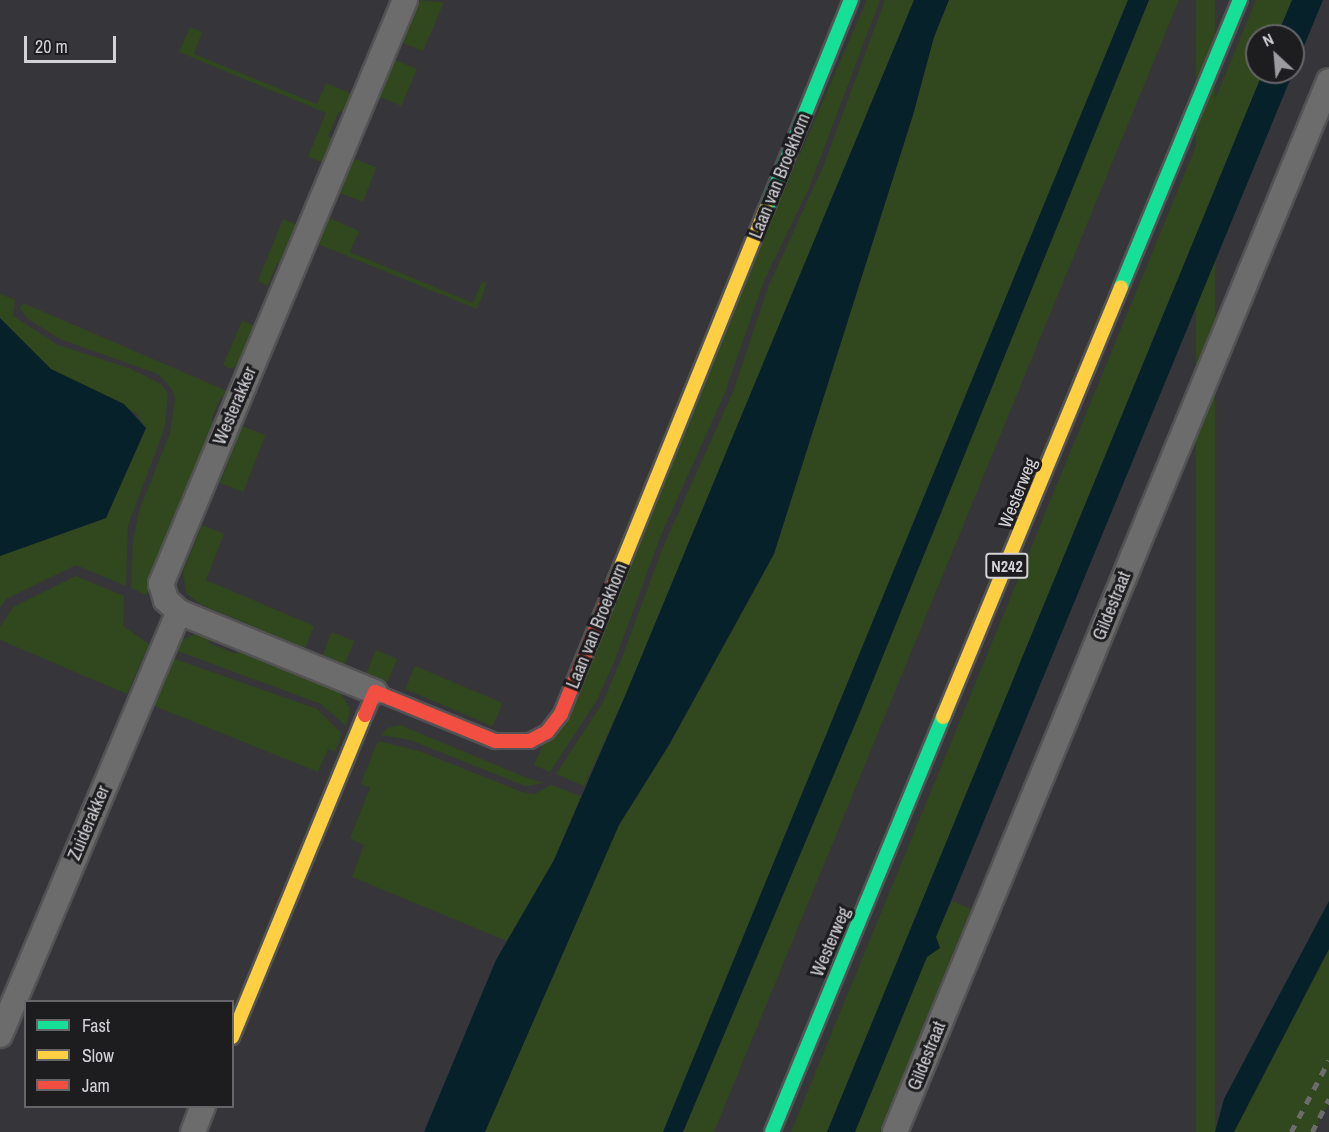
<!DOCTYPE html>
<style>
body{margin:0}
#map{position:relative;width:1329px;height:1132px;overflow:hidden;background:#36363a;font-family:"Archivo Narrow",sans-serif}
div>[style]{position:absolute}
.green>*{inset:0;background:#31471d;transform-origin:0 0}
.water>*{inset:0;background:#06212a}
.roads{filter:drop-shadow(2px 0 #535355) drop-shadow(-2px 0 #535355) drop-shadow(0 2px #535355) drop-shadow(0 -2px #535355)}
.street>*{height:24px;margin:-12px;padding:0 12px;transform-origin:12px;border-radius:12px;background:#6c6c6c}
.fast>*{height:14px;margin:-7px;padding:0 7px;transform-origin:7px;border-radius:7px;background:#16e098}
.slow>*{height:14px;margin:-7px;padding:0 7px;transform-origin:7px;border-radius:7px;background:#ffcf43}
.jam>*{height:14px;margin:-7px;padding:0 7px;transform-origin:7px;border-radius:7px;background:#f24e42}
.rail>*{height:4.5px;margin-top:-2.25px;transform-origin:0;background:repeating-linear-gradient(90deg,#6d6c6d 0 8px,transparent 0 16px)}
span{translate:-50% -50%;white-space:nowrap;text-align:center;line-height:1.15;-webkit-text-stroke:6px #1d1d20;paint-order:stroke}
.shield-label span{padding:2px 4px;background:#1d1d20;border:2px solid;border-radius:4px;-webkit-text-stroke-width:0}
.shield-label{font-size:16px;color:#d3d3d7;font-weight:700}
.street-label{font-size:18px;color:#d3d3d7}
.legend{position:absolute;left:24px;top:1000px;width:210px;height:108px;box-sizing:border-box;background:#1d1d20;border:2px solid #666669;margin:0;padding:8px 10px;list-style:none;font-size:18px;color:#d3d3d7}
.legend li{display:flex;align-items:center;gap:12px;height:30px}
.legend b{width:30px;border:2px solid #666669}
.north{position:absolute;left:1245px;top:24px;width:60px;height:60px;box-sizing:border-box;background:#1d1d20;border:2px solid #666669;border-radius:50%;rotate:334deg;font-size:16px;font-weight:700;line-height:24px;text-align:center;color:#d3d3d7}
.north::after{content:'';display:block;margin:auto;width:21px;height:27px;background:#9c9ca0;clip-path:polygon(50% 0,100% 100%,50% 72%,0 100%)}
.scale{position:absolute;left:24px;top:36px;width:92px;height:27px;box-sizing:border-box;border:3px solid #d3d3d7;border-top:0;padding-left:8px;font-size:18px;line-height:21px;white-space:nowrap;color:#d3d3d7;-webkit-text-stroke:4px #1d1d20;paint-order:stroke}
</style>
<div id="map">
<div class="green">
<i style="clip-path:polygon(418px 0,444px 2px,423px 51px,401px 42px)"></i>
<i style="clip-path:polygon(867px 0,880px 0,809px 188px,764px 281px,724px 395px,661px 535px,615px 660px,597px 700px,550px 772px,534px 765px)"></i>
<i style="clip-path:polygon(885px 0,914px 0,625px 696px,584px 786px,556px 774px,603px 702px,621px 660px,663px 547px,733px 392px,769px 285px,823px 167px)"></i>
<i style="clip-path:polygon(949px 0,1128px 0,663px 1132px,485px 1132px,619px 825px,669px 745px,774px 554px,913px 115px,934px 37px)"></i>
<i style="clip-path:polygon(1149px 0,1179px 0,714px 1132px,683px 1132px,861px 710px)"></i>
<i style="left:1196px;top:0;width:19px;height:1223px"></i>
<i style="clip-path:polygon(1256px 0,1292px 0,1277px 36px,1257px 36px,1257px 72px,1263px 72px,827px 1132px,791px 1132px)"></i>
<i style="clip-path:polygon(190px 27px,202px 32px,194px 54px,317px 104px,326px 83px,352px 94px,344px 113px,339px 111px,328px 136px,334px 139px,324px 163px,308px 157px,326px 113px,179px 52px)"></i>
<i style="left:393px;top:59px;width:26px;height:40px;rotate:23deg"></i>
<i style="left:352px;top:158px;width:26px;height:37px;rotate:21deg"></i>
<i style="clip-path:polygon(329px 218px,359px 231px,350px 252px,473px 303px,482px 282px,487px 283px,477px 309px,318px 244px)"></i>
<i style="clip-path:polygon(283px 219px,298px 225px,282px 265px,277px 263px,268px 286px,258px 281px)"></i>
<i style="clip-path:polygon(0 294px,15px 300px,13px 316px,58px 345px,131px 369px,161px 384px,168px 394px,164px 430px,128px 525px,126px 586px,76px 565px,6px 599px,0 608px,0 556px,106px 518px,146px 428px,136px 413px,51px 369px,29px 350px,0 318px)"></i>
<i style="clip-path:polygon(23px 303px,227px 391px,226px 398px,221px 397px,211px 420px,216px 423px,146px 595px,131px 588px,133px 541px,139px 511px,170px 433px,175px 398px,172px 389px,158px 374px,60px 339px,27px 318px,20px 308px)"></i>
<i style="clip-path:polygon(242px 321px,256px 326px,240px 365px,230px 369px,223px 365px)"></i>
<i style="left:242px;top:426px;width:25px;height:61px;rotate:21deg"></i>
<i style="clip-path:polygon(202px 525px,224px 534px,206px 580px,314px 626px,305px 648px,200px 604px,186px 593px,183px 571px)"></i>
<i style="clip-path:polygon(76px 576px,124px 596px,123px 626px,149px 644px,127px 694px,0 640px,0 627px,13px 607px)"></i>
<i style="left:332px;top:632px;width:24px;height:25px;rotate:22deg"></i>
<i style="clip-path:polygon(196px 634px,210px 637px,208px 643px,236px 654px,239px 647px,339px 690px,350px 709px,346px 726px,321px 704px,175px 650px,183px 639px)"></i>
<i style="left:376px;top:650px;width:23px;height:25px;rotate:23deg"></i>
<i style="clip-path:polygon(172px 658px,317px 709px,342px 734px,335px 752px,328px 749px,318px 772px,152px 705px)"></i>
<i style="left:415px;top:666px;width:95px;height:25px;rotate:23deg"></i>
<i style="clip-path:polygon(400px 725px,527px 778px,545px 783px,525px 786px,410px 740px,381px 735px,387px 728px)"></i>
<i style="clip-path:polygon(378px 741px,419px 751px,522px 792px,535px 794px,551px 785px,581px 796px,554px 860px,507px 941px,352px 877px,364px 845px,350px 838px,370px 788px,361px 783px)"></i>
<i style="clip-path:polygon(952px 901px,971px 909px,880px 1132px,855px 1132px,927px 957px,939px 948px,935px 937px)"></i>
<i style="clip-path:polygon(1329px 949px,1329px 1103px,1313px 1132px,1234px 1132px)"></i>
</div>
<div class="water">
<i style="clip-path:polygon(914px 0,949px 0,934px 37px,913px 115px,774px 554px,669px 745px,619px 825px,485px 1132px,424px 1132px,496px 960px,554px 860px,625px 696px)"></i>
<i style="clip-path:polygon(1128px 0,1149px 0,861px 710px,683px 1132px,663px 1132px)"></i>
<i style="clip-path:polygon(1292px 0,1323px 0,936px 937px,940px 948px,927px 957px,855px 1132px,827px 1132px,1263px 72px,1293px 72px,1293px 36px,1277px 36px)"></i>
<i style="clip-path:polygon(0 318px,51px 369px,124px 404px,146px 428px,106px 518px,0 556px)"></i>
<i style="clip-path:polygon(1329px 901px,1329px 949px,1234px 1132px,1215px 1132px,1224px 1099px)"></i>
</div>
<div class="roads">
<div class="street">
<i style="left:375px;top:692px;width:212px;rotate:-157.8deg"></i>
<i style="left:179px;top:612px;width:18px;rotate:-137deg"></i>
<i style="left:166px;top:600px;width:17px;rotate:-107deg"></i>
<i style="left:161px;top:584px;width:633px;rotate:-67.32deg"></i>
<i style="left:0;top:1035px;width:459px;rotate:-67.1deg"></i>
<i style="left:193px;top:1132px;width:28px;rotate:-69deg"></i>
<i style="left:895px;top:1132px;width:1137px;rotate:-67.56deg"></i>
</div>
<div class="fast">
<i style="left:766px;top:210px;width:227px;rotate:-68deg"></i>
<i style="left:1121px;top:287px;width:311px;rotate:-67.5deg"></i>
<i style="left:772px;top:1132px;width:449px;rotate:-67.6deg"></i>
</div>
<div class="slow">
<i style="left:615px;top:581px;width:401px;rotate:-67.9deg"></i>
<i style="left:943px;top:717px;width:465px;rotate:-67.5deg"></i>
<i style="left:232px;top:1037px;width:348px;rotate:-67.6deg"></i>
</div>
<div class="jam">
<i style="left:365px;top:715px;width:25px;rotate:-67deg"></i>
<i style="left:375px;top:692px;width:130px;rotate:22.2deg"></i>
<i style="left:495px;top:741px;width:35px"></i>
<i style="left:530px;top:741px;width:19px;rotate:-28deg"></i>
<i style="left:547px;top:732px;width:23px;rotate:-52deg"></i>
<i style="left:561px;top:714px;width:144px;rotate:-67.9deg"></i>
</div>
</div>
<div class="rail">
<i style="left:1291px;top:1132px;width:81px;rotate:-62.2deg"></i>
<i style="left:1312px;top:1132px;width:37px;rotate:-63deg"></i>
</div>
<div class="shield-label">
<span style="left:1007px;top:566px">N242</span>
</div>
<div class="street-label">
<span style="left:780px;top:176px;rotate:-68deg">Laan van Broekhorn</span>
<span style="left:235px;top:406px;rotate:-67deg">Westerakker</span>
<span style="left:1018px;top:493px;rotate:-68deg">Westerweg</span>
<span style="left:1112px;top:606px;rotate:-68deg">Gildestraat</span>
<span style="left:597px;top:626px;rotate:-68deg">Laan van Broekhorn</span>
<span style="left:89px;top:823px;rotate:-67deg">Zuiderakker</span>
<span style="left:831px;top:942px;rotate:-67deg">Westerweg</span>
<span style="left:927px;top:1056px;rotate:-68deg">Gildestraat</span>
</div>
<ul class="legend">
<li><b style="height:8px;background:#16e098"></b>Fast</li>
<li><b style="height:8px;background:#ffcf43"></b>Slow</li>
<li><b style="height:8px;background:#f24e42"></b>Jam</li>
</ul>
<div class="north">N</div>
<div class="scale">20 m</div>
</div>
